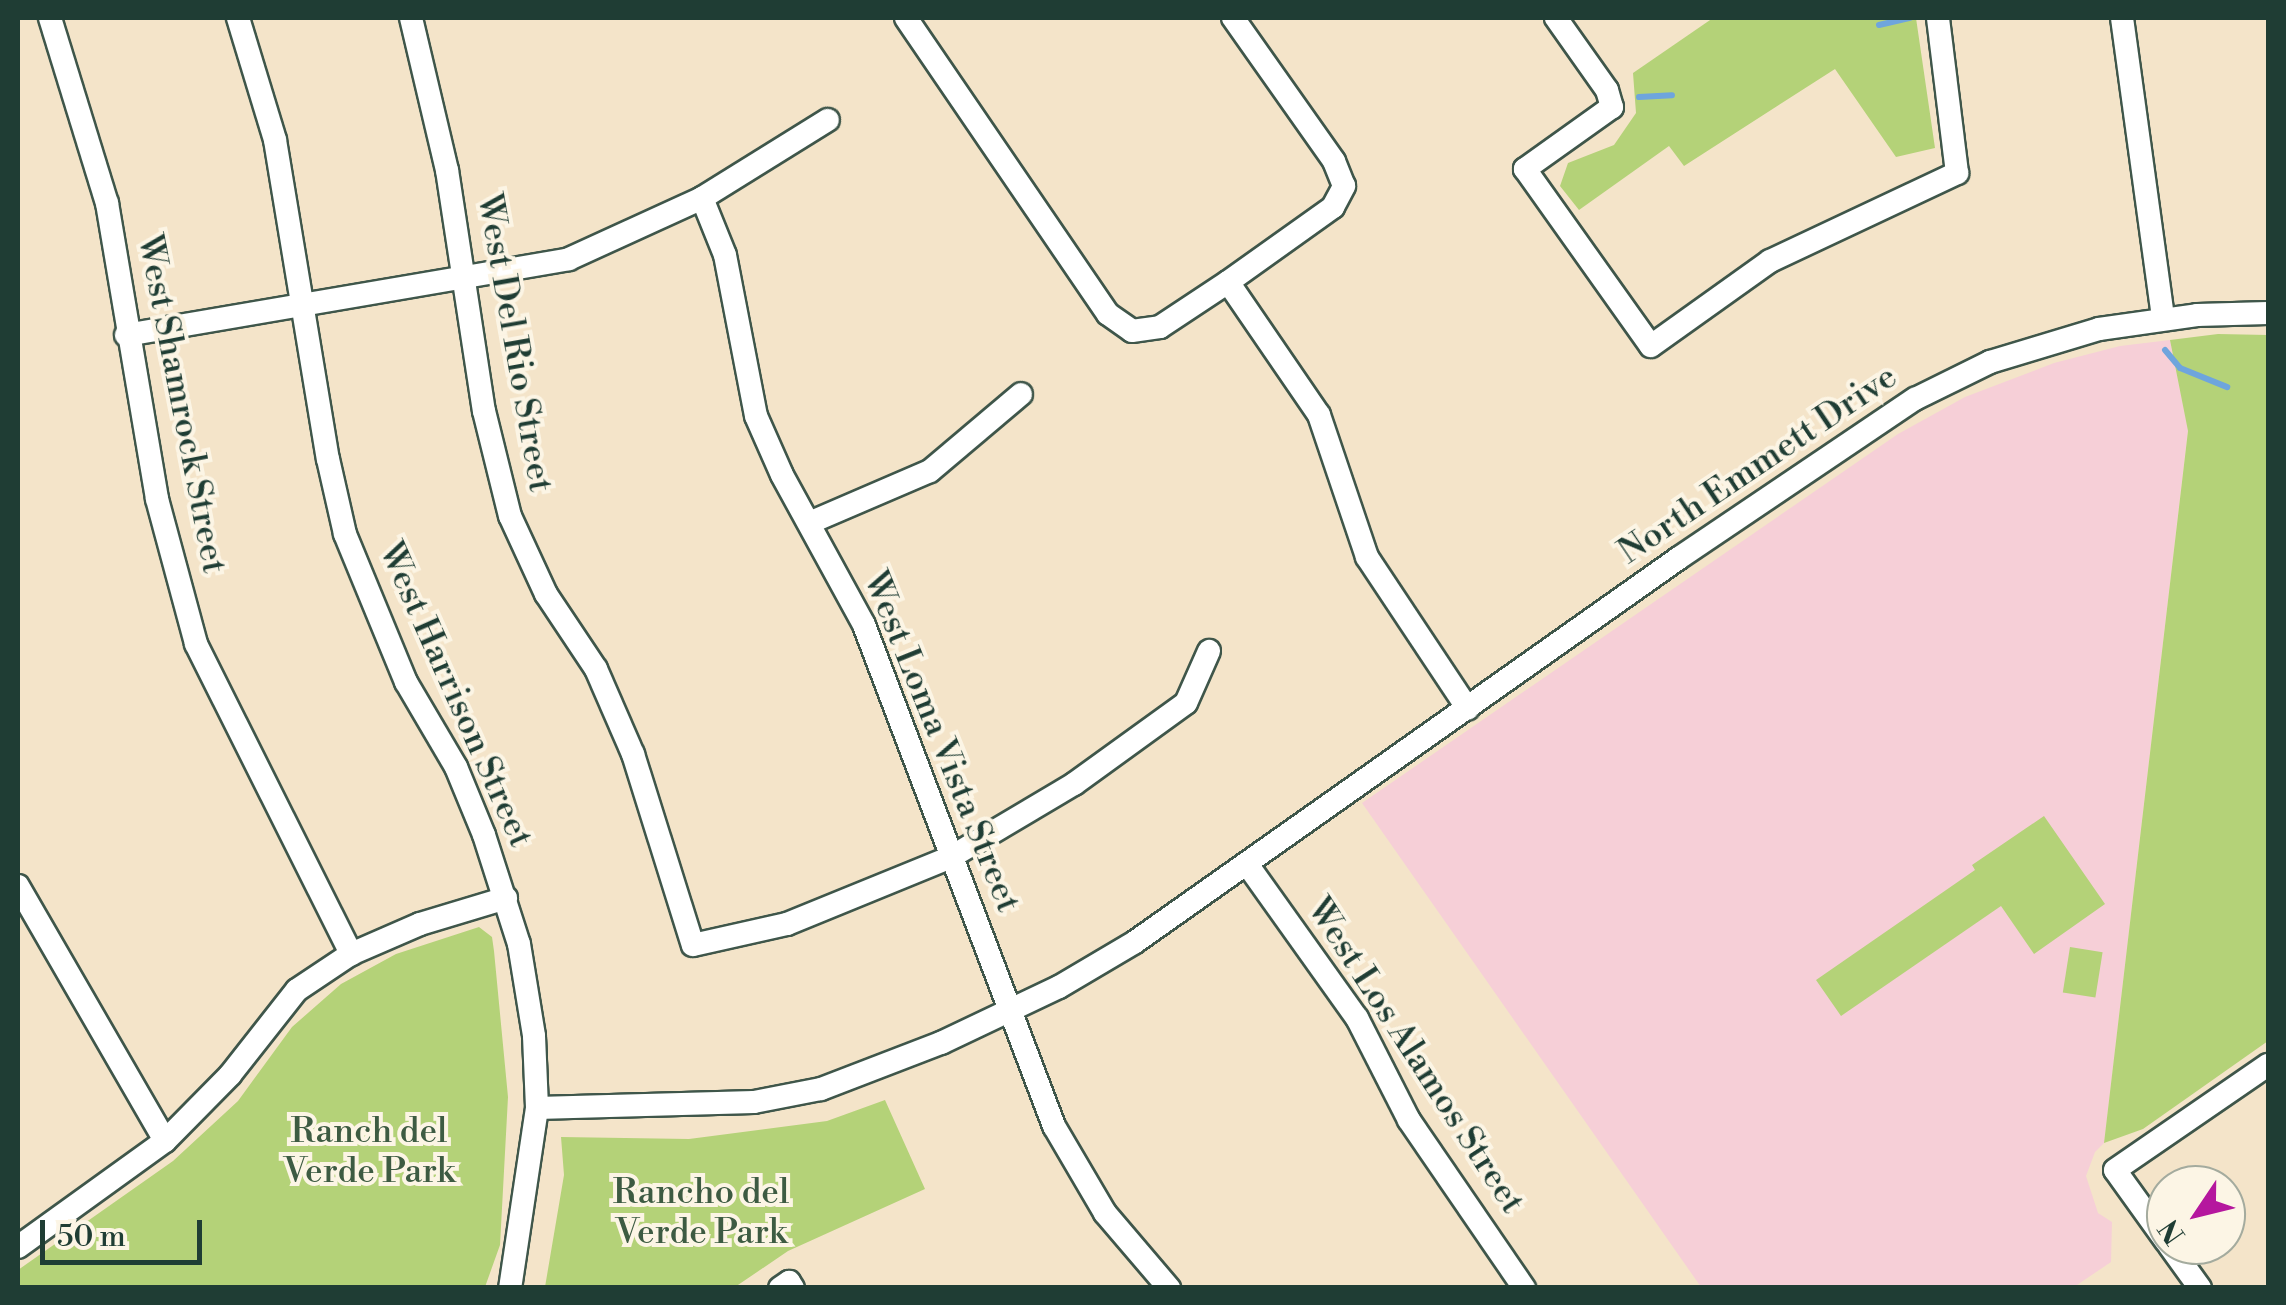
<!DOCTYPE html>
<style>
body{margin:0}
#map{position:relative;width:2286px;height:1305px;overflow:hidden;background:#f4e4c9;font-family:"Libre Bodoni",serif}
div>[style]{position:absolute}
.built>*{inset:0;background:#f6cfd7}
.green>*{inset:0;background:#b4d278;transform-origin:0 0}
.stream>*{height:6px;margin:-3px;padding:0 3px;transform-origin:3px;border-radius:3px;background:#6ea5dd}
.roads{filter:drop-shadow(2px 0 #3f564a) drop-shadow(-2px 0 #3f564a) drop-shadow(0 2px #3f564a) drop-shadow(0 -2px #3f564a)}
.minor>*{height:22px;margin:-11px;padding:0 11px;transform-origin:11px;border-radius:11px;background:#fff}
span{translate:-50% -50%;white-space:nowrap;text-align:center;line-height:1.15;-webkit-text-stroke:8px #fcf5e5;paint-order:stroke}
.street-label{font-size:35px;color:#1f3d34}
.park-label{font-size:35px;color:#3d5b42}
.frame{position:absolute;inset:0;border:20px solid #1f3d34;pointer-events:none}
.north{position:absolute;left:2146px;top:1165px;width:100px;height:100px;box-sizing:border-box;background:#fcf5e5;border:2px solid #a4ab9e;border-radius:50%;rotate:235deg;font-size:28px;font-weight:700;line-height:40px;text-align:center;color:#1f3d34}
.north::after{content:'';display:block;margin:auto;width:35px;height:45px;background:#b5179e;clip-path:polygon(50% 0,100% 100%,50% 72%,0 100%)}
.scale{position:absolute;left:40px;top:1220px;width:162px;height:45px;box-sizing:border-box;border:5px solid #1f3d34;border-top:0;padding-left:12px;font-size:30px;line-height:35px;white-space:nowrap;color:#1f3d34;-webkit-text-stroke:8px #fcf5e5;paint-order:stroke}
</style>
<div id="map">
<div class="built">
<i style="clip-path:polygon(2170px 340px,2188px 430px,2104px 1143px,2095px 1152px,2086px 1176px,2098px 1213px,2112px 1222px,2111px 1262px,2074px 1287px,1701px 1287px,1362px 803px,1898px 434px,1965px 397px,2054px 363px,2120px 346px)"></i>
</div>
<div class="green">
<i style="clip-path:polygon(1713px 18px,1916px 18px,1935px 148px,1896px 157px,1835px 69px,1684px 166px,1669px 146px,1579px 210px,1560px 186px,1568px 163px,1614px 145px,1636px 113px,1633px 73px)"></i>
<i style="clip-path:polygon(2218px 334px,2268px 335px,2268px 1041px,2143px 1129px,2104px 1143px,2188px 431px,2170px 340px)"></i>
<i style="clip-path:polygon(2044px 816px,2105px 904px,2034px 954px,2001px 906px,1841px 1016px,1816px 980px,1975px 870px,1972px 865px)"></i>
<i style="clip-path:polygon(479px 927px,492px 937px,494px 951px,508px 1097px,500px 1245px,485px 1287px,18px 1287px,18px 1270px,173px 1161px,238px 1101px,292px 1027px,341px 984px,396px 954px)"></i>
<i style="left:2070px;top:947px;width:33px;height:46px;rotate:9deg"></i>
<i style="clip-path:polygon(885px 1100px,925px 1189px,788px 1251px,735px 1287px,545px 1287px,564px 1175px,561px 1137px,689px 1139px,827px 1121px)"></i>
</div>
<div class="stream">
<i style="left:1879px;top:25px;width:32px;rotate:-13deg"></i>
<i style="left:1639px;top:97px;width:33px;rotate:-3deg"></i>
<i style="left:2165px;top:350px;width:23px;rotate:50deg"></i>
<i style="left:2180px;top:368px;width:51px;rotate:22deg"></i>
</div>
<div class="roads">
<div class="minor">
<i style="left:50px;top:18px;width:194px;rotate:72.9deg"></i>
<i style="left:107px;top:203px;width:300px;rotate:80.4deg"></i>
<i style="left:157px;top:499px;width:150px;rotate:74.9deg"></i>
<i style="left:196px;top:644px;width:347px;rotate:63.4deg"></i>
<i style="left:238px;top:18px;width:127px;rotate:73.1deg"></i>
<i style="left:275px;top:140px;width:323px;rotate:80.6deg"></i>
<i style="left:328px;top:459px;width:77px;rotate:77.2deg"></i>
<i style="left:345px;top:534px;width:160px;rotate:67.6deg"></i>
<i style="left:406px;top:682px;width:99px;rotate:59.5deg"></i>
<i style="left:456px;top:767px;width:74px;rotate:67.6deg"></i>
<i style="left:484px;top:835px;width:114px;rotate:72.2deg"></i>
<i style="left:519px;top:944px;width:93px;rotate:80.7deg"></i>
<i style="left:534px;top:1036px;width:72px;rotate:87.6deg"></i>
<i style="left:537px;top:1108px;width:182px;rotate:98.5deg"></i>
<i style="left:411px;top:18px;width:156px;rotate:76.7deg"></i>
<i style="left:447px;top:170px;width:244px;rotate:81.3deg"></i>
<i style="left:484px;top:411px;width:108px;rotate:76.1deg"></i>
<i style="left:510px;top:516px;width:86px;rotate:65.2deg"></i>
<i style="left:546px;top:594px;width:90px;rotate:56.3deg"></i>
<i style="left:596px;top:669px;width:93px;rotate:66.5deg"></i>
<i style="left:633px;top:754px;width:200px;rotate:72.6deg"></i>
<i style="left:693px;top:945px;width:96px;rotate:-12.6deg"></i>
<i style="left:787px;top:924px;width:177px;rotate:-22.2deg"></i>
<i style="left:951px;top:857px;width:143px;rotate:-30.7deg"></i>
<i style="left:1074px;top:784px;width:138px;rotate:-35.9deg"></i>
<i style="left:1186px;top:703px;width:57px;rotate:-66.1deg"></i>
<i style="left:906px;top:18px;width:358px;rotate:55.7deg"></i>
<i style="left:1108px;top:314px;width:29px;rotate:35deg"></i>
<i style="left:1132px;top:331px;width:28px;rotate:-8deg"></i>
<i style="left:1160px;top:327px;width:82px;rotate:-33.5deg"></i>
<i style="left:1228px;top:282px;width:129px;rotate:-35.5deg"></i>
<i style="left:1333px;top:207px;width:24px;rotate:-62deg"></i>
<i style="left:1344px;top:186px;width:27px;rotate:-112deg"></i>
<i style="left:1334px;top:161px;width:175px;rotate:-125.2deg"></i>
<i style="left:1556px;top:18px;width:88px;rotate:54.7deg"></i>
<i style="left:1607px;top:90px;width:18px;rotate:74deg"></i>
<i style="left:1612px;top:107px;width:107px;rotate:144.5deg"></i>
<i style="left:1525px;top:169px;width:217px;rotate:54.6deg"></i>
<i style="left:1651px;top:346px;width:146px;rotate:-35.5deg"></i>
<i style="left:1770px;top:261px;width:207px;rotate:-25.2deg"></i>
<i style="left:1957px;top:173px;width:156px;rotate:-97deg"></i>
<i style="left:2122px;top:18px;width:303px;rotate:82.2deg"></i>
<i style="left:702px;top:198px;width:61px;rotate:68deg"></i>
<i style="left:725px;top:255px;width:164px;rotate:79.1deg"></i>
<i style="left:756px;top:416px;width:64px;rotate:66.2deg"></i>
<i style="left:782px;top:475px;width:171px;rotate:61.3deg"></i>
<i style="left:864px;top:625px;width:536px;rotate:69.23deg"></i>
<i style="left:1054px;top:1126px;width:101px;rotate:59.6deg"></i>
<i style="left:1105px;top:1213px;width:99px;rotate:49.5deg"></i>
<i style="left:1228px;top:282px;width:161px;rotate:55.6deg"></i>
<i style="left:1319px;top:415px;width:150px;rotate:71.3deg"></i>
<i style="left:1367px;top:557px;width:182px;rotate:56.4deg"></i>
<i style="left:126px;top:335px;width:449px;rotate:-9.7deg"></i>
<i style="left:569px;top:259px;width:146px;rotate:-24.6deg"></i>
<i style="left:702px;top:198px;width:148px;rotate:-31.8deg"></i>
<i style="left:809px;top:523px;width:132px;rotate:-23.3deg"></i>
<i style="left:930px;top:471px;width:119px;rotate:-40.2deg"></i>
<i style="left:1247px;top:864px;width:189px;rotate:54.5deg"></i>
<i style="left:1357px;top:1018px;width:114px;rotate:63deg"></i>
<i style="left:1409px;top:1120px;width:204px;rotate:55.6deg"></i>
<i style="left:18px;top:886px;width:294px;rotate:60deg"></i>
<i style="left:537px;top:1108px;width:217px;rotate:-1.6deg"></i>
<i style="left:754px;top:1102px;width:68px;rotate:-11deg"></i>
<i style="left:821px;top:1089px;width:129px;rotate:-21deg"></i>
<i style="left:941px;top:1043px;width:131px;rotate:-25.4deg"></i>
<i style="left:1059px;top:987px;width:88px;rotate:-30.6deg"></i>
<i style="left:1135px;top:942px;width:666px;rotate:-35.22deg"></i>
<i style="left:1679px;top:558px;width:285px;rotate:-34deg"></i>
<i style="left:1915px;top:399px;width:84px;rotate:-26.3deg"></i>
<i style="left:1990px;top:362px;width:114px;rotate:-16.8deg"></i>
<i style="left:2099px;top:329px;width:99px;rotate:-8.1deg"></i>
<i style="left:2197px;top:315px;width:71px;rotate:-1.6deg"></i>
<i style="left:2166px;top:1241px;width:87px;rotate:-125.7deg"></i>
<i style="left:2115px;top:1170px;width:186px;rotate:-34.5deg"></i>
<i style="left:2169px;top:1245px;width:53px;rotate:54.2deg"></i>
<i style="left:18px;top:1247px;width:181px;rotate:-35.8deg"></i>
<i style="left:165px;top:1141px;width:93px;rotate:-45.4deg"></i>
<i style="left:230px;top:1075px;width:108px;rotate:-51.8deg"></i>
<i style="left:297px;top:990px;width:65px;rotate:-33.7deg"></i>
<i style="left:351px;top:954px;width:75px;rotate:-23.5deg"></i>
<i style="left:420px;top:924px;width:90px;rotate:-16.8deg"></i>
<i style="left:780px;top:1288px;width:11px;rotate:-34deg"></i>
<i style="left:789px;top:1282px;width:7px;rotate:56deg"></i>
</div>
</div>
<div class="street-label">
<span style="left:514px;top:343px;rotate:80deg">West Del Rio Street</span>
<span style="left:181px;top:404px;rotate:79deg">West Shamrock Street</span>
<span style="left:1758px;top:465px;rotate:-34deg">North Emmett Drive</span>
<span style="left:455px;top:695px;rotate:66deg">West Harrison Street</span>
<span style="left:941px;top:742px;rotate:68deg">West Loma Vista Street</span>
<span style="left:1415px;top:1056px;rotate:57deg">West Los Alamos Street</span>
</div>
<div class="park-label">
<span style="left:369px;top:1152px">Ranch del<br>Verde Park</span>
<span style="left:701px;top:1213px">Rancho del<br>Verde Park</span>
</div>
<div class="frame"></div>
<div class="north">N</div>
<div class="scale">50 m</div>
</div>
